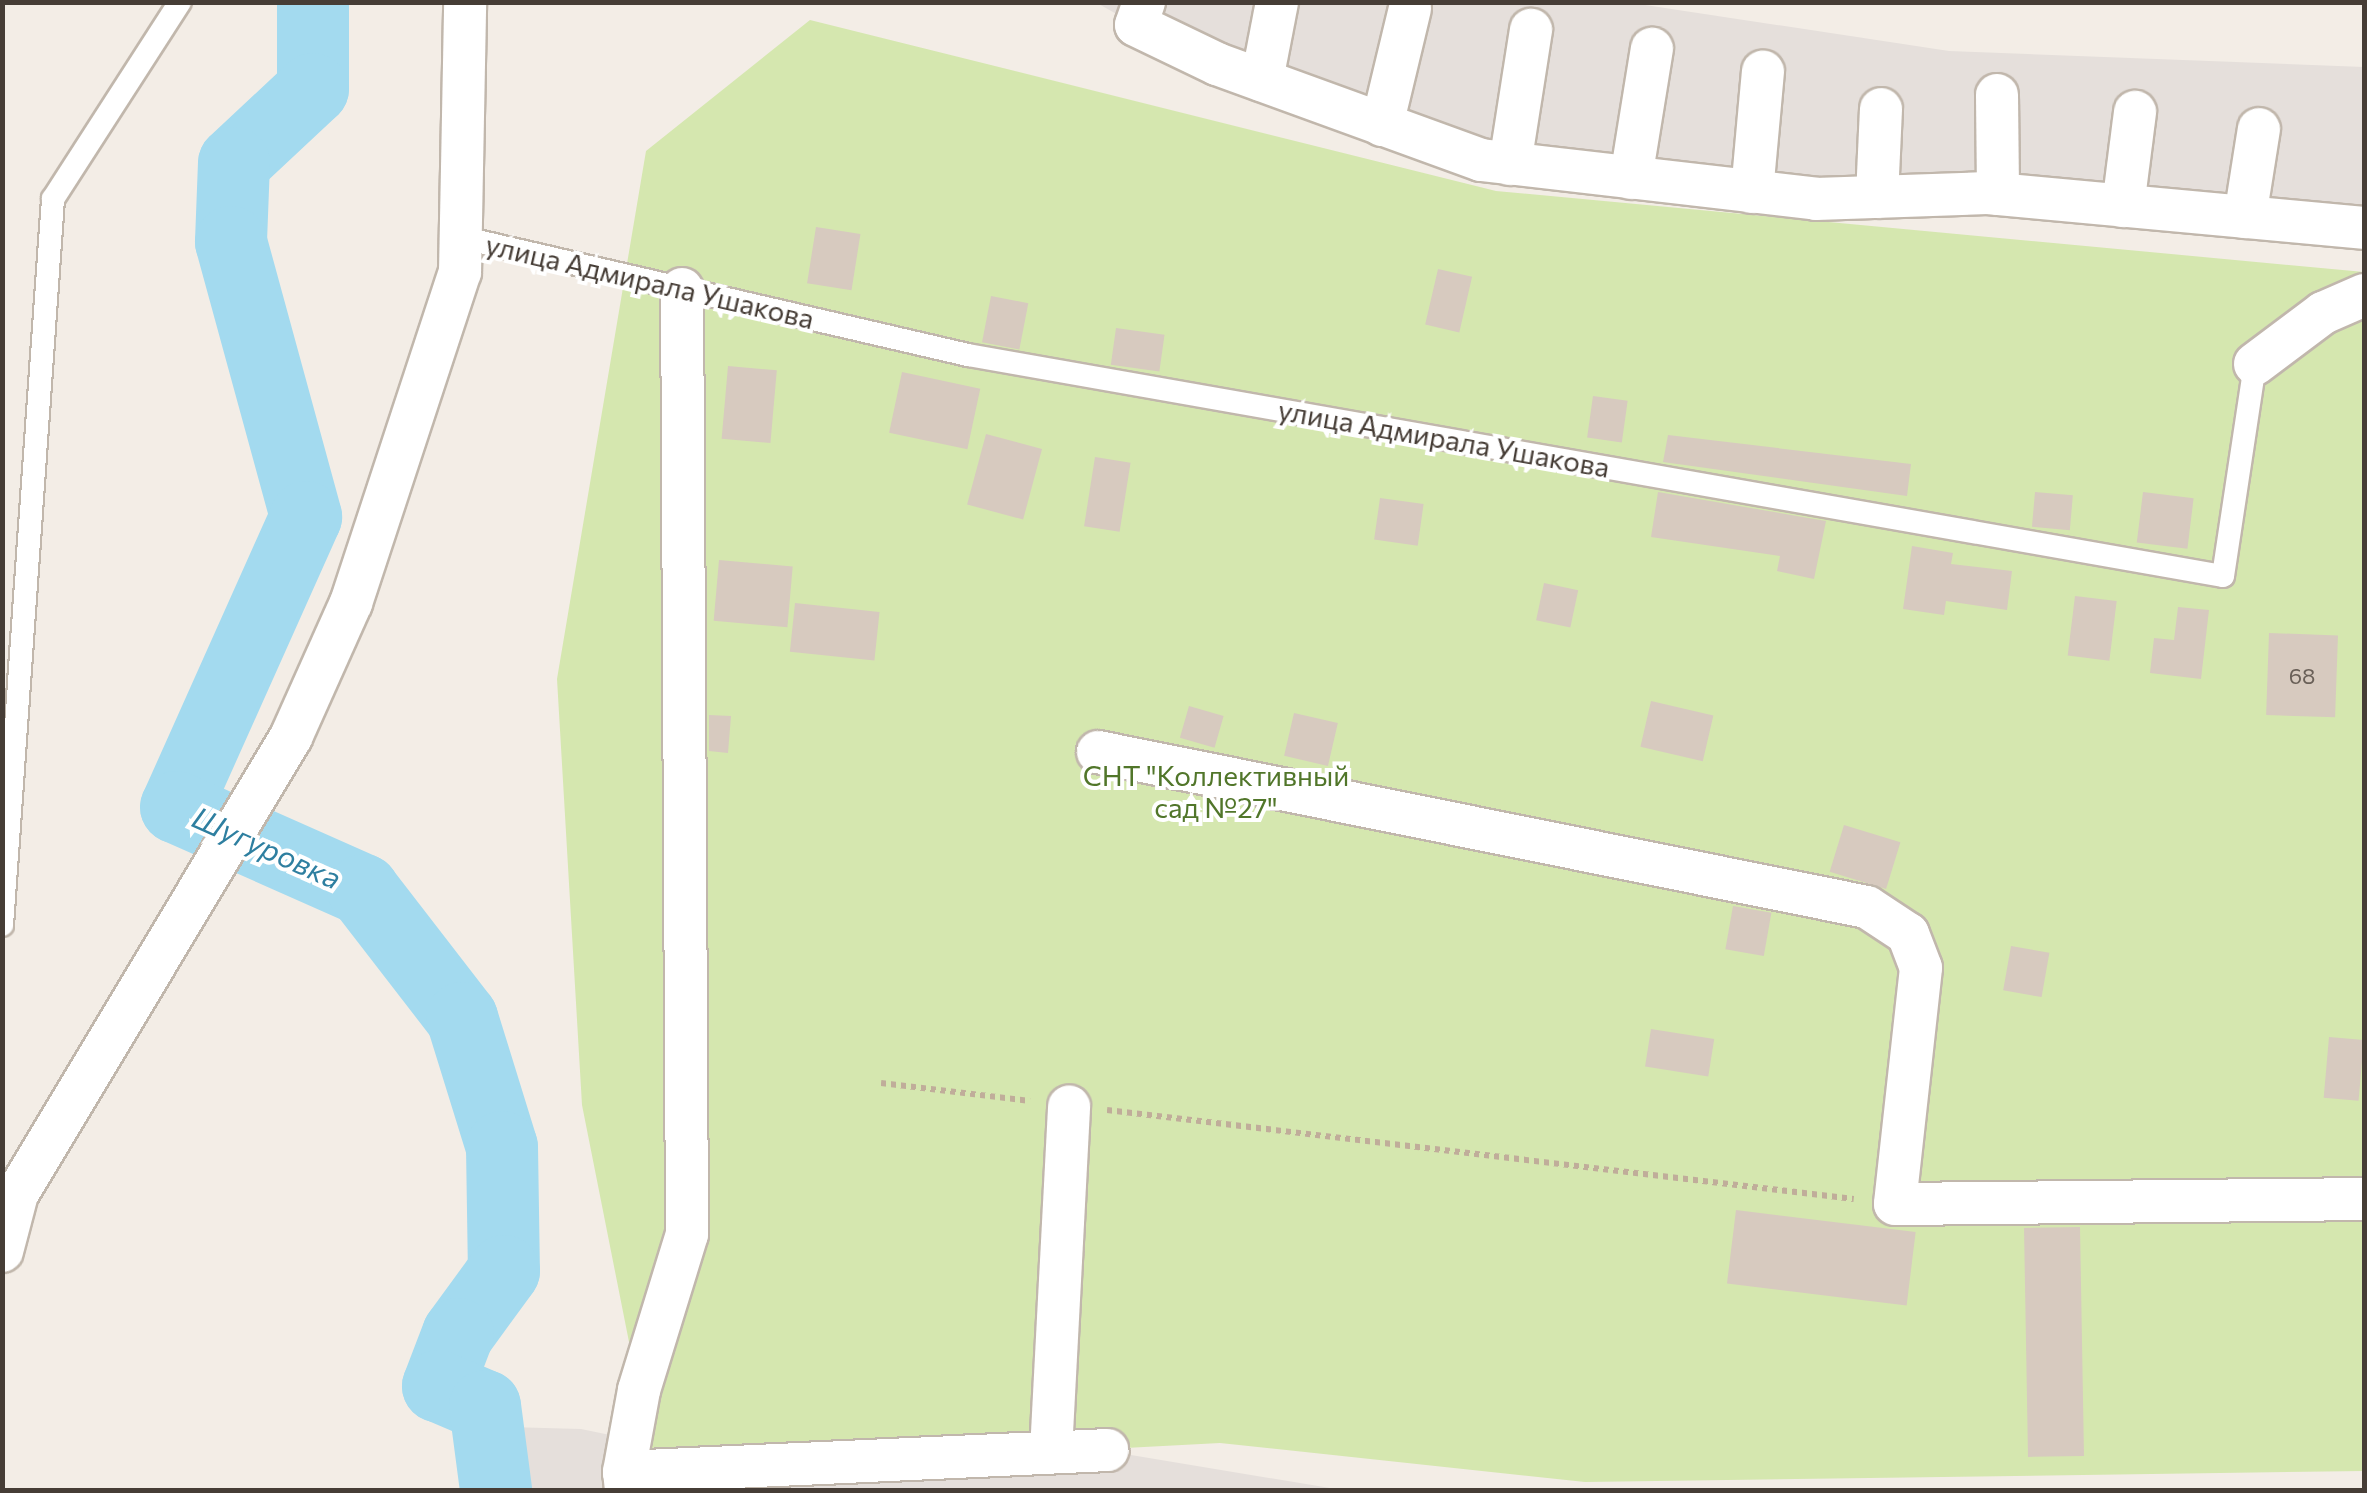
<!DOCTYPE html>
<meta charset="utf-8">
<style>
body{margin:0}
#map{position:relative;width:2367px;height:1493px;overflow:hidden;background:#f3ede6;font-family:Commissioner,sans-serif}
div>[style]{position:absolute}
.industrial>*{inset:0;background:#e5dfdb}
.green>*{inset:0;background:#d5e7af}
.river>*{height:72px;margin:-36px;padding:0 36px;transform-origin:36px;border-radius:36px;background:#a3daef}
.building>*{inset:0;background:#d7cabf;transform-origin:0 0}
.path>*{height:6px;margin-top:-3px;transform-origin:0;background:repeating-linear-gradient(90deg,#c0ad9a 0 5px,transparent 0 10px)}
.roads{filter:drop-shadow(2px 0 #c1b7ac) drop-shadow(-2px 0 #c1b7ac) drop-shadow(0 2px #c1b7ac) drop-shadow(0 -2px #c1b7ac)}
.lane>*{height:22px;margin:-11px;padding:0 11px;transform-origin:11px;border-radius:11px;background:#fff}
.street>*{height:42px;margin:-21px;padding:0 21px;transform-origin:21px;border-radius:21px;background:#fff}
span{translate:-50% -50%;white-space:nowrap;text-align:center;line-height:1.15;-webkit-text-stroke:8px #fff;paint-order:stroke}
.number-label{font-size:22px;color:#6a6058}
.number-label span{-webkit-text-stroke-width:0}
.street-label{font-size:28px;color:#463d36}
.park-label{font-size:28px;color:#51762a}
.water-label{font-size:30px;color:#2e7fa0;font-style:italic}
.frame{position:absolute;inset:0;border:5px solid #463d36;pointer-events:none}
</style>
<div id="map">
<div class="industrial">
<i style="clip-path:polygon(1097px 3px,1632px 3px,1949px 51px,2364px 67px,2364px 240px,1589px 182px,1136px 25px)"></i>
<i style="clip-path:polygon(507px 1427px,581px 1429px,712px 1456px,1065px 1444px,1342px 1490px,521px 1490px)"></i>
</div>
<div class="green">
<i style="clip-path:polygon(810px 20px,1496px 191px,2364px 272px,2364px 1471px,1585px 1482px,1220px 1443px,655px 1473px,582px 1105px,557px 679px,646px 151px)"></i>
</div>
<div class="river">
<i style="left:313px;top:2px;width:87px;rotate:90deg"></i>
<i style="left:313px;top:89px;width:108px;rotate:136.9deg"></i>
<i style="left:234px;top:163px;width:79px;rotate:92.2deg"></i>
<i style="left:231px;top:242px;width:285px;rotate:74.7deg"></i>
<i style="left:306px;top:517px;width:318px;rotate:114.1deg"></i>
<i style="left:176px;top:807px;width:205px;rotate:23.9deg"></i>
<i style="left:363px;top:890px;width:162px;rotate:52.3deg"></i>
<i style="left:462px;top:1018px;width:135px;rotate:72.8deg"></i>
<i style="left:502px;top:1147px;width:124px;rotate:89.1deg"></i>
<i style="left:504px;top:1271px;width:78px;rotate:126.1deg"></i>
<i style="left:458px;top:1334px;width:56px;rotate:111deg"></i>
<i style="left:438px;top:1386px;width:51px;rotate:23.1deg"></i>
<i style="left:485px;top:1406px;width:85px;rotate:82.5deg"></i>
</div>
<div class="building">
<i style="left:816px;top:227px;width:45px;height:57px;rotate:9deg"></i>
<i style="left:1438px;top:269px;width:35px;height:57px;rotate:13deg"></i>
<i style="left:991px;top:296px;width:38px;height:47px;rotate:11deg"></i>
<i style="left:1116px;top:328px;width:49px;height:37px;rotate:8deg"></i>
<i style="left:728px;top:366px;width:49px;height:73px;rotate:5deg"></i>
<i style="left:902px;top:372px;width:80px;height:62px;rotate:12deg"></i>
<i style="left:1593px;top:396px;width:35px;height:42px;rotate:8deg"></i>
<i style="left:986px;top:434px;width:58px;height:73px;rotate:15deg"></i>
<i style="clip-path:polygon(1668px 435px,1911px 464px,1907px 496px,1663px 462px)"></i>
<i style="left:1095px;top:457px;width:36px;height:70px;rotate:9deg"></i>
<i style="clip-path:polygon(1658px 492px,1826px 521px,1814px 579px,1777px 571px,1780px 556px,1651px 537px)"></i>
<i style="left:2035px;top:492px;width:38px;height:35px;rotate:5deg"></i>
<i style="left:2143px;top:492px;width:51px;height:51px;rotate:7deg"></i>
<i style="left:1380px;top:498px;width:44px;height:42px;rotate:8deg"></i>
<i style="clip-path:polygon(1912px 546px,1953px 553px,1951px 564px,2012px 571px,2007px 610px,1946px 601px,1944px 615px,1903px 609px)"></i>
<i style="left:719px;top:560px;width:74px;height:61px;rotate:5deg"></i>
<i style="left:1544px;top:583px;width:35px;height:38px;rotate:12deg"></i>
<i style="left:2075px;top:596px;width:42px;height:60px;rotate:7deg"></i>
<i style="left:795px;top:603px;width:85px;height:49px;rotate:6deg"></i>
<i style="clip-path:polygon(2178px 607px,2209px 610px,2201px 679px,2150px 673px,2154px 638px,2174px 640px)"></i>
<i style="left:2269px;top:633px;width:69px;height:82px;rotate:2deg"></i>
<i style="left:1651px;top:701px;width:64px;height:47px;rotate:13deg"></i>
<i style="left:1189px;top:706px;width:36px;height:33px;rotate:16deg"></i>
<i style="left:1294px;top:713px;width:45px;height:44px;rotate:13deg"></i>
<i style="clip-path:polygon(709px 715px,731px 716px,728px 753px,709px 751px)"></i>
<i style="left:1844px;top:825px;width:59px;height:49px;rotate:17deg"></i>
<i style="left:1733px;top:906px;width:39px;height:44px;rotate:10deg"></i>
<i style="left:2011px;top:946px;width:39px;height:45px;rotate:10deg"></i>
<i style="left:1651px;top:1029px;width:64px;height:38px;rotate:9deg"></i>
<i style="left:2329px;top:1037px;width:35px;height:61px;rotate:5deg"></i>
<i style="left:1736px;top:1210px;width:181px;height:74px;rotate:7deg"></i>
<i style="left:2080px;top:1227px;width:229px;height:56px;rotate:89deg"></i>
</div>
<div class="path">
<i style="left:881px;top:1083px;width:150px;rotate:6.9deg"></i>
<i style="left:1107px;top:1110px;width:752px;rotate:6.79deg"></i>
</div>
<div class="roads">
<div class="lane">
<i style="left:460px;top:237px;width:522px;rotate:13.08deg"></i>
<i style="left:968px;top:355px;width:1274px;rotate:9.99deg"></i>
<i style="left:2223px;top:576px;width:214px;rotate:-81.4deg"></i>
<i style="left:2px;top:925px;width:728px;rotate:-85.98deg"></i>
<i style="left:53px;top:199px;width:234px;rotate:-57.2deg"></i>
</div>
<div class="street">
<i style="left:1144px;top:2px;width:24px;rotate:109deg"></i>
<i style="left:1136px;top:25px;width:90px;rotate:25.7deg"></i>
<i style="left:1217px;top:64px;width:281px;rotate:20deg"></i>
<i style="left:1481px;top:160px;width:337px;rotate:6.6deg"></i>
<i style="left:1816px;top:199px;width:171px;rotate:-2deg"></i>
<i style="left:1987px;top:193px;width:379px;rotate:5.3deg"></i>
<i style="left:1262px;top:80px;width:79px;rotate:-79.1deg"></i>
<i style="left:1997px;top:95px;width:99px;rotate:89.4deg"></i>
<i style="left:1382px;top:125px;width:120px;rotate:-76.5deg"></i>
<i style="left:1510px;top:164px;width:136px;rotate:-81.1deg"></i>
<i style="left:1631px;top:178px;width:131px;rotate:-80.8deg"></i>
<i style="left:1752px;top:192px;width:121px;rotate:-84.8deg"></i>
<i style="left:1877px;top:197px;width:88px;rotate:-87.4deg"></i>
<i style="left:2123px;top:206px;width:95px;rotate:-82.7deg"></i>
<i style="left:2245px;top:217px;width:89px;rotate:-81deg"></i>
<i style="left:2255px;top:364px;width:85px;rotate:-36.9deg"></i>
<i style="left:2323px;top:313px;width:45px;rotate:-23.7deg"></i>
<i style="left:1098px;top:752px;width:784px;rotate:11.4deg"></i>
<i style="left:1867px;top:907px;width:49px;rotate:33.4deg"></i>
<i style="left:1908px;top:934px;width:36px;rotate:69deg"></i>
<i style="left:1921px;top:968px;width:237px;rotate:96.3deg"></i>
<i style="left:1895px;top:1204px;width:469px;rotate:-0.6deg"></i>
<i style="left:2px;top:1251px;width:59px;rotate:-75.3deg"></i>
<i style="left:17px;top:1194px;width:533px;rotate:-59.05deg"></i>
<i style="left:291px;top:737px;width:147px;rotate:-65.9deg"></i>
<i style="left:351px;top:603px;width:348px;rotate:-71.8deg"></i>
<i style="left:460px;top:272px;width:270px;rotate:-88.9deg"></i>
<i style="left:1051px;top:1452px;width:346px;rotate:-87deg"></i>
<i style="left:624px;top:1472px;width:83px;rotate:-79.6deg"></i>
<i style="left:639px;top:1390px;width:163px;rotate:-72.9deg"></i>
<i style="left:687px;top:1234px;width:945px;rotate:-90.3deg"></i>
<i style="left:626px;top:1490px;width:18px;rotate:-96deg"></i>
<i style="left:624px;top:1472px;width:484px;rotate:-2.6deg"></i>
</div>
</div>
<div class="number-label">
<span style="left:2302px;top:676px">68</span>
</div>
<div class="street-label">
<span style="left:650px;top:281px;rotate:13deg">улица Адмирала Ушакова</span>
<span style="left:1444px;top:438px;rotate:10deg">улица Адмирала Ушакова</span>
</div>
<div class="park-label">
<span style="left:1216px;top:791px">СНТ "Коллективный<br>сад №27"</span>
</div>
<div class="water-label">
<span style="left:267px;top:847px;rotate:24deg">Шугуровка</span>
</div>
<div class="frame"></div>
</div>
